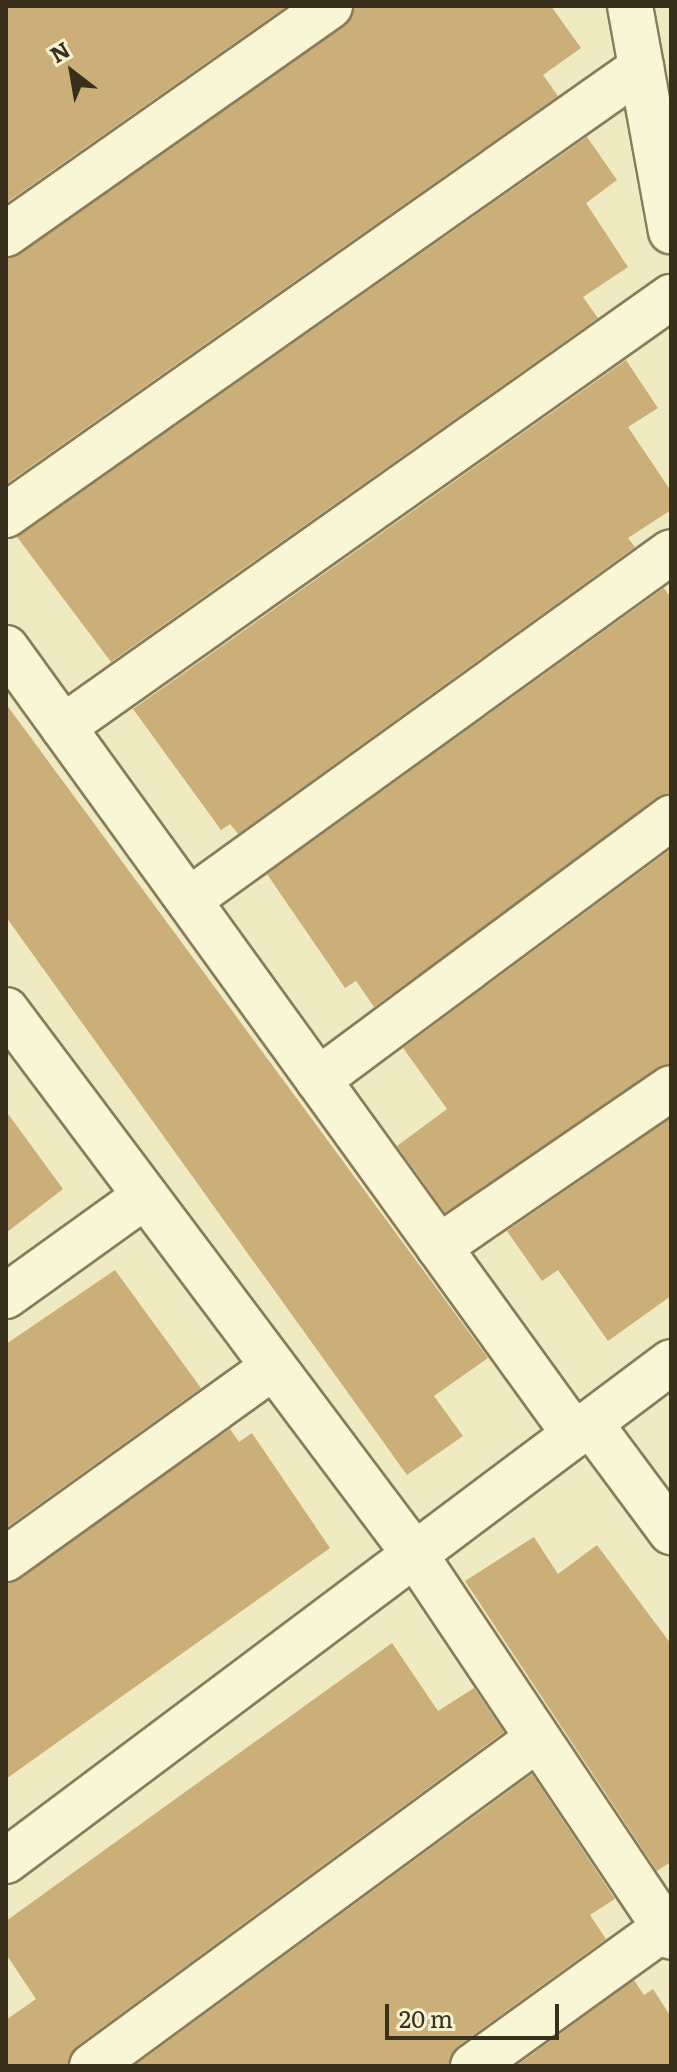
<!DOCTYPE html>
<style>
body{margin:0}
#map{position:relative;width:677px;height:2072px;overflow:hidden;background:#eeebc2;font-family:Literata,serif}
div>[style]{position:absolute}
.building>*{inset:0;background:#ccaf78}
.roads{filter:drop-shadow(2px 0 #887d59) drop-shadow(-2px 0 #887d59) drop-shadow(0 2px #887d59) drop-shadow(0 -2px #887d59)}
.minor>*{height:44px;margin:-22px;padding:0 22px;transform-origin:22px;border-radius:22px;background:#f9f6d5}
span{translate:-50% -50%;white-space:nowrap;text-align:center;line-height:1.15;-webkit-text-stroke:7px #f5f3d2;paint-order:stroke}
.frame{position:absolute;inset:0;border:8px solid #38301d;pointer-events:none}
.north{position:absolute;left:32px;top:32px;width:80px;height:80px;-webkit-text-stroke:6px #f5f3d2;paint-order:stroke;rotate:329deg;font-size:22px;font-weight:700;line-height:32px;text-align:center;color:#38301d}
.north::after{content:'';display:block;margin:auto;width:28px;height:36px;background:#38301d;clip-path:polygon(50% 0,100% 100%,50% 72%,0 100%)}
.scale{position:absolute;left:385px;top:2004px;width:174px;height:36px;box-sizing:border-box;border:4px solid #38301d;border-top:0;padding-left:10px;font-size:24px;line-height:28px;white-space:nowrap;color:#38301d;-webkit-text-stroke:6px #f5f3d2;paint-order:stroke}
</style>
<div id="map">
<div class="building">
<i style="clip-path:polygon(6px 6px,287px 6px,6px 203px)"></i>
<i style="clip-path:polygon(355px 6px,551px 6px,581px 48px,543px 75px,558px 96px,6px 484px,6px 259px,344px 26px)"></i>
<i style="clip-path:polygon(587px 137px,617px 180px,586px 203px,628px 267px,583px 297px,598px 318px,111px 662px,17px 537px)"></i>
<i style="clip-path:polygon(626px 360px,658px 408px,628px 427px,671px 491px,671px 510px,628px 538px,635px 547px,238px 834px,230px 824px,221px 830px,133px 709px)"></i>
<i style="clip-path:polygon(664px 588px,671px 598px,671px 793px,374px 1007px,356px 981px,345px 988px,267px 874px)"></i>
<i style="clip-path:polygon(6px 704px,488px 1358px,434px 1396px,463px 1436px,407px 1475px,6px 917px)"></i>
<i style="clip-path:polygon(671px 849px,671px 1063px,445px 1213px,397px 1146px,447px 1109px,403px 1048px)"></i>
<i style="clip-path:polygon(6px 1111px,63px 1189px,6px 1233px)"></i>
<i style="clip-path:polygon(671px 1118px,671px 1296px,608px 1341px,558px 1270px,542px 1281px,507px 1231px)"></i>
<i style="clip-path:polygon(115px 1270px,201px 1388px,6px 1528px,6px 1344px)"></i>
<i style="clip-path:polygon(230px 1429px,239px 1442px,252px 1433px,330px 1548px,6px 1779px,6px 1584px)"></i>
<i style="clip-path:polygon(534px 1537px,558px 1574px,597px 1545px,671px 1644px,671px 1862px,657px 1871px,465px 1581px)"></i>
<i style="clip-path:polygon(392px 1643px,438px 1711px,474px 1688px,504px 1732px,77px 2046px,67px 2066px,6px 2066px,6px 2020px,36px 1999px,6px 1954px,6px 1921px)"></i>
<i style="clip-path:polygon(532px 1774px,615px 1899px,590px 1915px,606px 1939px,458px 2046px,448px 2066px,134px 2066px)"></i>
<i style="clip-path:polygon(634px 1980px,644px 1995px,653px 1989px,671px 2017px,671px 2066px,516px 2066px)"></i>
</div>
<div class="roads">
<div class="minor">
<i style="left:630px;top:6px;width:229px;rotate:79.7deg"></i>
<i style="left:6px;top:234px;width:396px;rotate:-35.1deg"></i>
<i style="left:6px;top:515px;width:777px;rotate:-35.14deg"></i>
<i style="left:6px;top:648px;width:971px;rotate:54.13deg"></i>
<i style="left:63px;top:727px;width:745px;rotate:-35.27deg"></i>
<i style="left:189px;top:900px;width:594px;rotate:-35.83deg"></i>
<i style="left:6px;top:1010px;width:683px;rotate:53.1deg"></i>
<i style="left:416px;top:1556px;width:458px;rotate:56.2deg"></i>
<i style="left:318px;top:1080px;width:440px;rotate:-36.6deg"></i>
<i style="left:439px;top:1247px;width:281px;rotate:-34.4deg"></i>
<i style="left:6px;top:1296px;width:166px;rotate:-35.7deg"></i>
<i style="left:590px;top:1423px;width:136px;rotate:53.4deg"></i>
<i style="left:6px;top:1559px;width:325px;rotate:-35.7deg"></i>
<i style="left:6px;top:1861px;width:831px;rotate:-36.88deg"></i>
<i style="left:92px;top:2066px;width:547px;rotate:-36.3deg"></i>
<i style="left:473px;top:2066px;width:236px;rotate:-35.8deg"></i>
</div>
</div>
<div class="frame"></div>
<div class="north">N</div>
<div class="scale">20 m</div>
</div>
